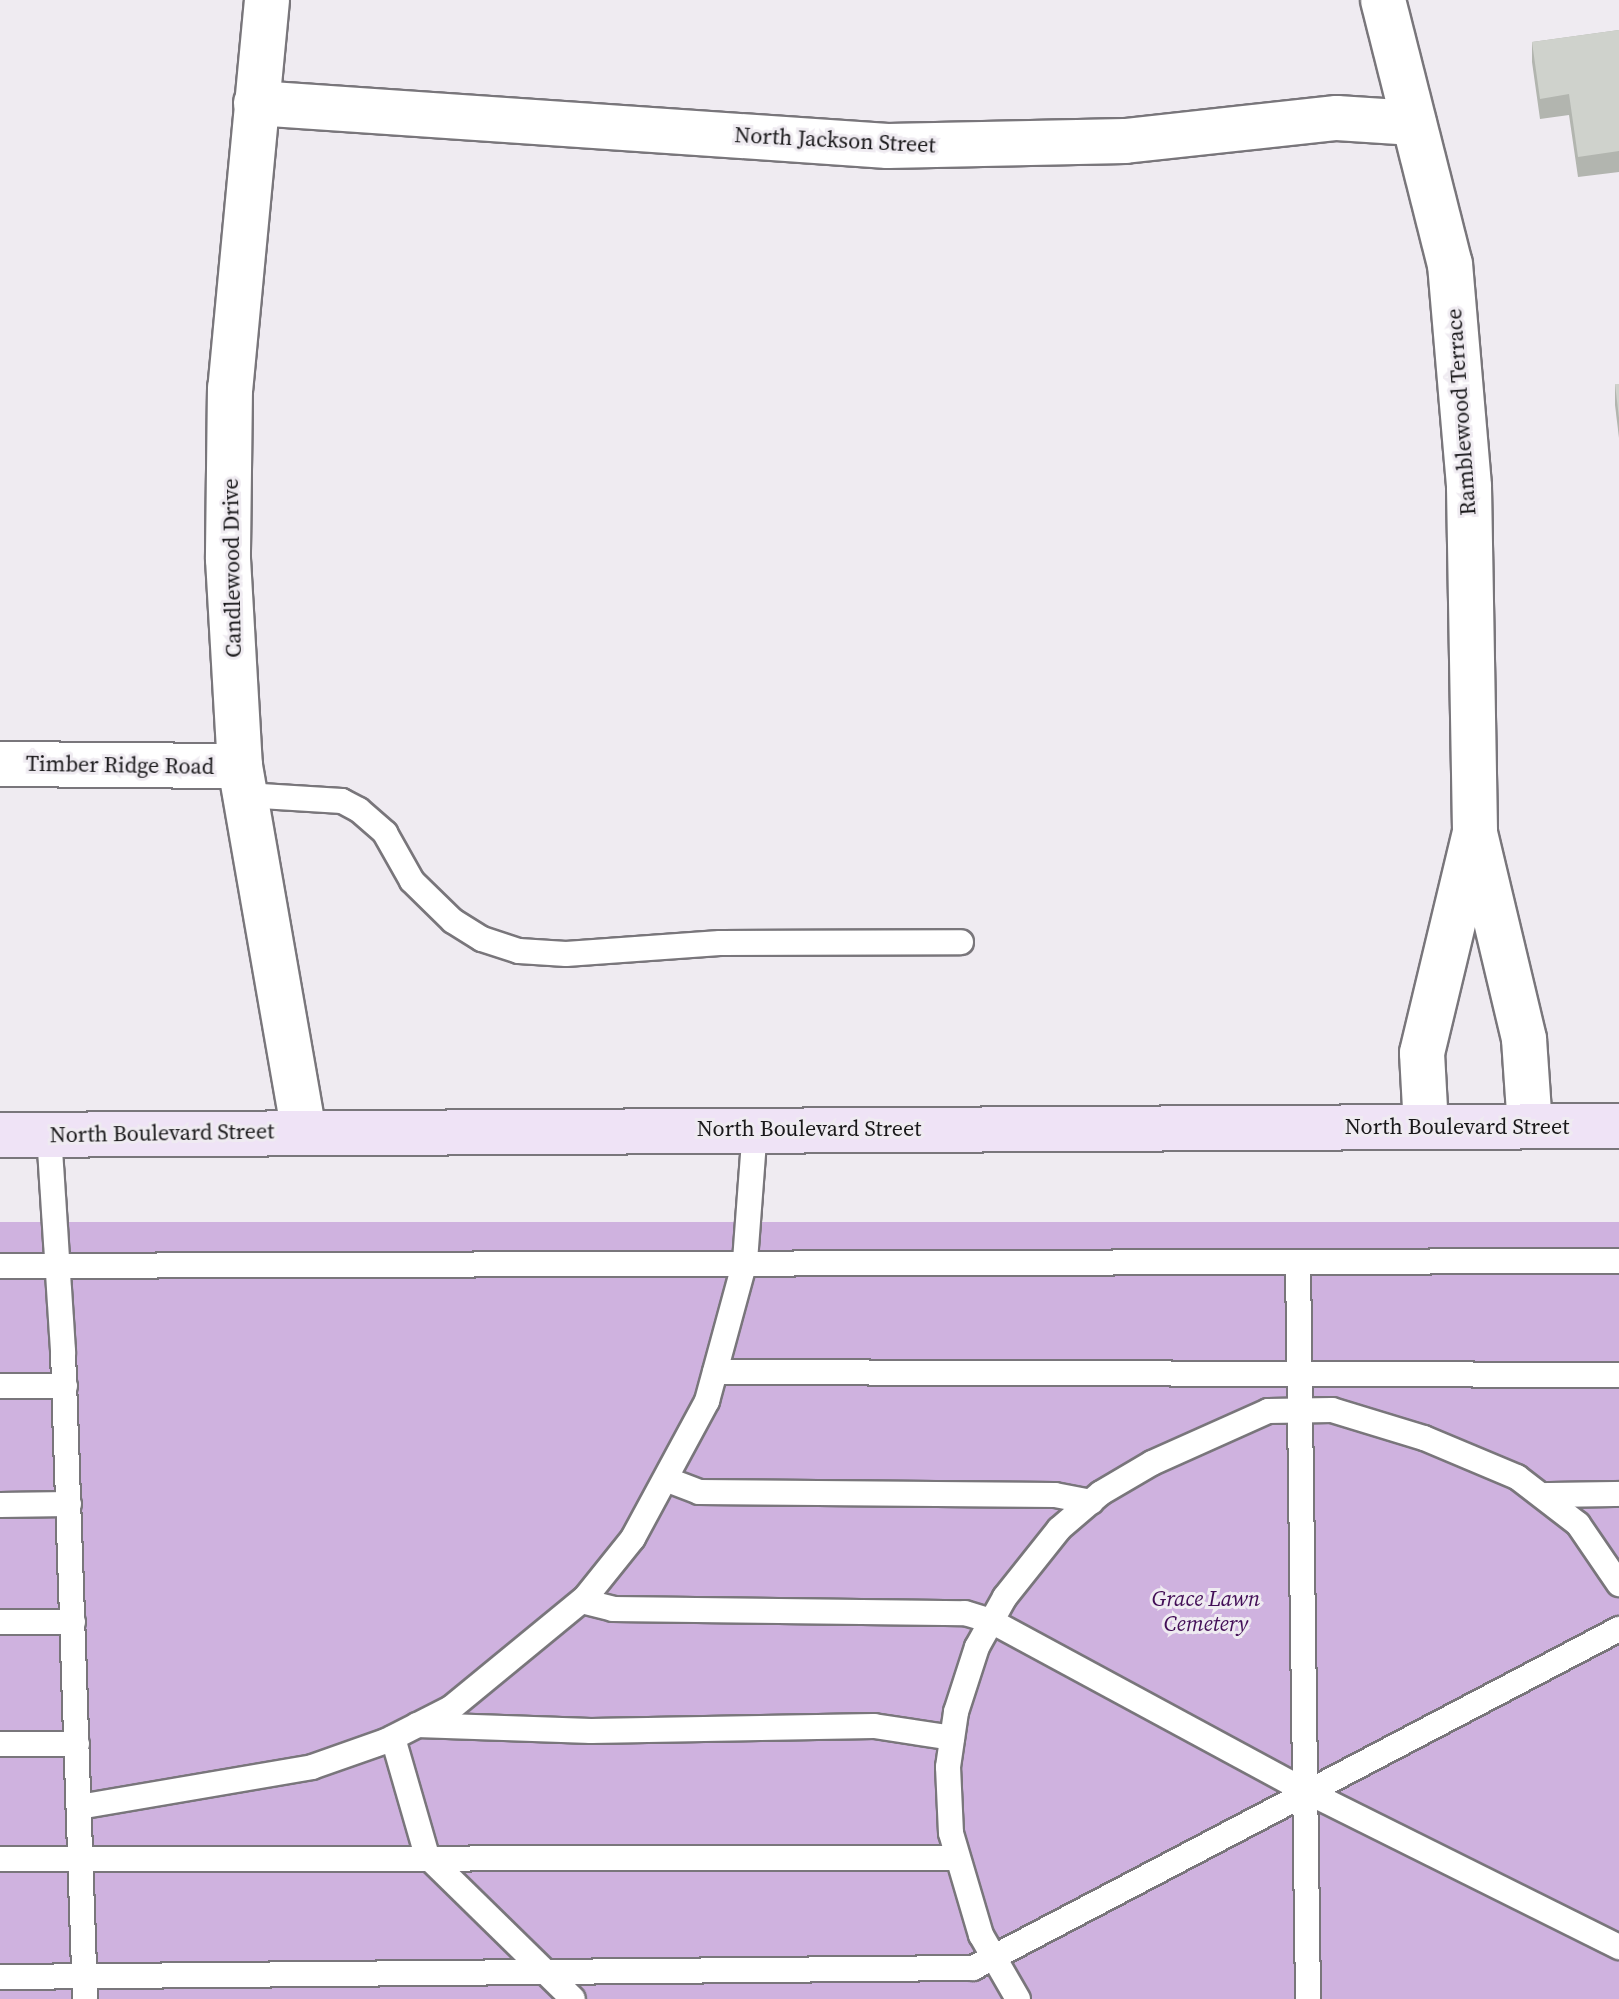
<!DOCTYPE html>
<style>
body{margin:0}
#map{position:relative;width:1619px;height:1999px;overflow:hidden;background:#efebf1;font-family:"Source Serif 4",serif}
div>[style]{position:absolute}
.green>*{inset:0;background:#cfb2df;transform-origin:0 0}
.roads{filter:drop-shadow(2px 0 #79767b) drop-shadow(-2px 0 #79767b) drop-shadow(0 2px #79767b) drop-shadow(0 -2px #79767b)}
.lane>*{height:24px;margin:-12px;padding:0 12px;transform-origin:12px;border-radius:12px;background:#fff}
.street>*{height:44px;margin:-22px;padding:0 22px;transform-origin:22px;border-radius:22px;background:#fff}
.secondary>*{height:44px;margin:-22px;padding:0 22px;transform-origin:22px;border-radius:22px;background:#efe3f6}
.wall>*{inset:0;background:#b2b5af}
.building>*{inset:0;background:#cfd2cc}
span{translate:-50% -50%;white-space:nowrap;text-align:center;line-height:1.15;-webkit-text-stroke:6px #efebf1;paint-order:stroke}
.street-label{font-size:22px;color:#19181a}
.park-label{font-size:22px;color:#420e56;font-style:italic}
</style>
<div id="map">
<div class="green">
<i style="left:1619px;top:1222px;width:777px;height:1619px;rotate:90deg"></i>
</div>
<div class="roads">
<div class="lane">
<i style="left:245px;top:795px;width:97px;rotate:3.5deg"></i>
<i style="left:342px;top:801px;width:19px;rotate:28deg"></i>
<i style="left:359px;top:810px;width:35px;rotate:41deg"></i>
<i style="left:385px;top:833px;width:55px;rotate:60.6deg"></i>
<i style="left:412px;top:881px;width:57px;rotate:44.3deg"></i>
<i style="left:453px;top:921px;width:34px;rotate:32deg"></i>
<i style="left:482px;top:939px;width:39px;rotate:18deg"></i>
<i style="left:519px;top:951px;width:47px;rotate:3.7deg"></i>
<i style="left:566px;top:954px;width:154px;rotate:-4.1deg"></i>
<i style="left:720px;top:943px;width:241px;rotate:-0.2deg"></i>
<i style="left:49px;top:1134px;width:218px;rotate:86.3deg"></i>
<i style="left:63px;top:1352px;width:647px;rotate:88.05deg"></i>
<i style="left:1298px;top:1263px;width:736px;rotate:89.22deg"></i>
<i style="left:0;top:1266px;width:1619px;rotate:-0.18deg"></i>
<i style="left:715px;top:1372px;width:904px;rotate:0.19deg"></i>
<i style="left:0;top:1386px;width:65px"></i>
<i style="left:668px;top:1480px;width:33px;rotate:21deg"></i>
<i style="left:699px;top:1492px;width:356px;rotate:0.5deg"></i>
<i style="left:1055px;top:1495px;width:37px;rotate:11deg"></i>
<i style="left:1545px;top:1495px;width:74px;rotate:-0.8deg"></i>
<i style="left:0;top:1505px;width:69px;rotate:-0.8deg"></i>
<i style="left:582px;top:1601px;width:32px;rotate:14deg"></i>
<i style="left:613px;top:1609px;width:352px;rotate:0.7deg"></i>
<i style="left:965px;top:1613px;width:27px;rotate:17deg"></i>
<i style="left:991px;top:1621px;width:358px;rotate:28.4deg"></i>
<i style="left:1306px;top:1791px;width:350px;rotate:26.5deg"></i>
<i style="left:0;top:1622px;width:73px"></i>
<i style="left:417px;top:1725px;width:174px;rotate:2deg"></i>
<i style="left:591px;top:1731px;width:283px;rotate:-1deg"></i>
<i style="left:874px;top:1726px;width:79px;rotate:8.7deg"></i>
<i style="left:393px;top:1738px;width:123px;rotate:73.9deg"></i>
<i style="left:427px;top:1856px;width:204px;rotate:44.4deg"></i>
<i style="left:0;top:1744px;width:77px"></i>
<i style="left:79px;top:1807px;width:236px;rotate:-9.7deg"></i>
<i style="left:312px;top:1767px;width:78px;rotate:-19.4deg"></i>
<i style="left:386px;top:1741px;width:73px;rotate:-26.9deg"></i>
<i style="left:451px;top:1708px;width:173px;rotate:-39.4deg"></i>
<i style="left:585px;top:1598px;width:77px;rotate:-51.3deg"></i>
<i style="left:633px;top:1538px;width:156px;rotate:-61.6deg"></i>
<i style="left:707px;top:1401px;width:145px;rotate:-74.8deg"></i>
<i style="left:745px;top:1261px;width:132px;rotate:-85.7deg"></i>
<i style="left:0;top:1859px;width:957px;rotate:-0.06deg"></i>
<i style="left:0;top:1977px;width:973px;rotate:-0.53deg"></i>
<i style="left:973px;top:1968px;width:730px;rotate:-27.69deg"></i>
<i style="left:1018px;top:1999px;width:74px;rotate:-120deg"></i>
<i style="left:981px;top:1935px;width:106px;rotate:-106.4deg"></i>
<i style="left:951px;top:1833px;width:66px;rotate:-92.6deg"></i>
<i style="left:948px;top:1767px;width:56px;rotate:-81.7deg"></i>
<i style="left:956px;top:1712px;width:68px;rotate:-72.1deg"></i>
<i style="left:977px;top:1647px;width:57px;rotate:-60.8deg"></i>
<i style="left:1005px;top:1597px;width:87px;rotate:-51.5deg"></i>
<i style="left:1059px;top:1529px;width:55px;rotate:-40.6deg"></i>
<i style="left:1101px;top:1493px;width:59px;rotate:-30.5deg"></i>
<i style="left:1152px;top:1463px;width:127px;rotate:-24.1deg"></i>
<i style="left:1268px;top:1411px;width:64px;rotate:-0.9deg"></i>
<i style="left:1332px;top:1410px;width:96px;rotate:16.9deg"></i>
<i style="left:1424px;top:1438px;width:101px;rotate:22.8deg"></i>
<i style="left:1517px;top:1477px;width:77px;rotate:37.6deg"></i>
<i style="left:1578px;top:1524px;width:73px;rotate:55.7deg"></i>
</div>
<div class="street">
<i style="left:267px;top:0;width:390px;rotate:95.4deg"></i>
<i style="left:230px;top:388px;width:171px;rotate:90.7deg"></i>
<i style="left:228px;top:559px;width:207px;rotate:86.7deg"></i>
<i style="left:240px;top:766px;width:371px;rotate:80.1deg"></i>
<i style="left:1383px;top:0;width:272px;rotate:75.8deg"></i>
<i style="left:1450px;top:264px;width:224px;rotate:85.1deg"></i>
<i style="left:1469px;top:487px;width:346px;rotate:89deg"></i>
<i style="left:256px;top:103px;width:633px;rotate:3.89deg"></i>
<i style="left:888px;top:146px;width:237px;rotate:-1.2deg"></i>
<i style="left:1125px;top:141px;width:213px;rotate:-6.2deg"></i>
<i style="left:1337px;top:118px;width:77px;rotate:3.7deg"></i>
<i style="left:0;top:764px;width:240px;rotate:0.5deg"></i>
<i style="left:1426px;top:1127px;width:74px;rotate:-93.1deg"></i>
<i style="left:1422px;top:1053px;width:226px;rotate:-76.5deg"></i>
<i style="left:1475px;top:833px;width:212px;rotate:76.6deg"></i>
<i style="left:1524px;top:1039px;width:87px;rotate:86.1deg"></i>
</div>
<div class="secondary">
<i style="left:0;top:1135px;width:1619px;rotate:-0.32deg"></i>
</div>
</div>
<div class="wall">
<i style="clip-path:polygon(1619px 30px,1619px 172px,1578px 177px,1569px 115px,1540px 119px,1532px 62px,1532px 42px)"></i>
<i style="clip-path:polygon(1615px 384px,1619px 384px,1619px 438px,1615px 405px)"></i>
</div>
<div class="building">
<i style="clip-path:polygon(1619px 30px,1619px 151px,1578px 157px,1569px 94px,1540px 99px,1532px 42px)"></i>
<i style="clip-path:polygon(1615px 384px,1619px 384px,1619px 418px)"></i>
</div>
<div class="street-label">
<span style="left:835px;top:140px;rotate:3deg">North Jackson Street</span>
<span style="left:1461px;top:412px;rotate:-94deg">Ramblewood Terrace</span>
<span style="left:232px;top:568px;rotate:-91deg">Candlewood Drive</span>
<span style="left:120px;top:765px;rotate:1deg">Timber Ridge Road</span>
<span style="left:1457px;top:1127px">North Boulevard Street</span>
<span style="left:809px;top:1129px">North Boulevard Street</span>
<span style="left:162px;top:1133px;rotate:-1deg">North Boulevard Street</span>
</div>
<div class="park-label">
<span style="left:1206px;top:1611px">Grace Lawn<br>Cemetery</span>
</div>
</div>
